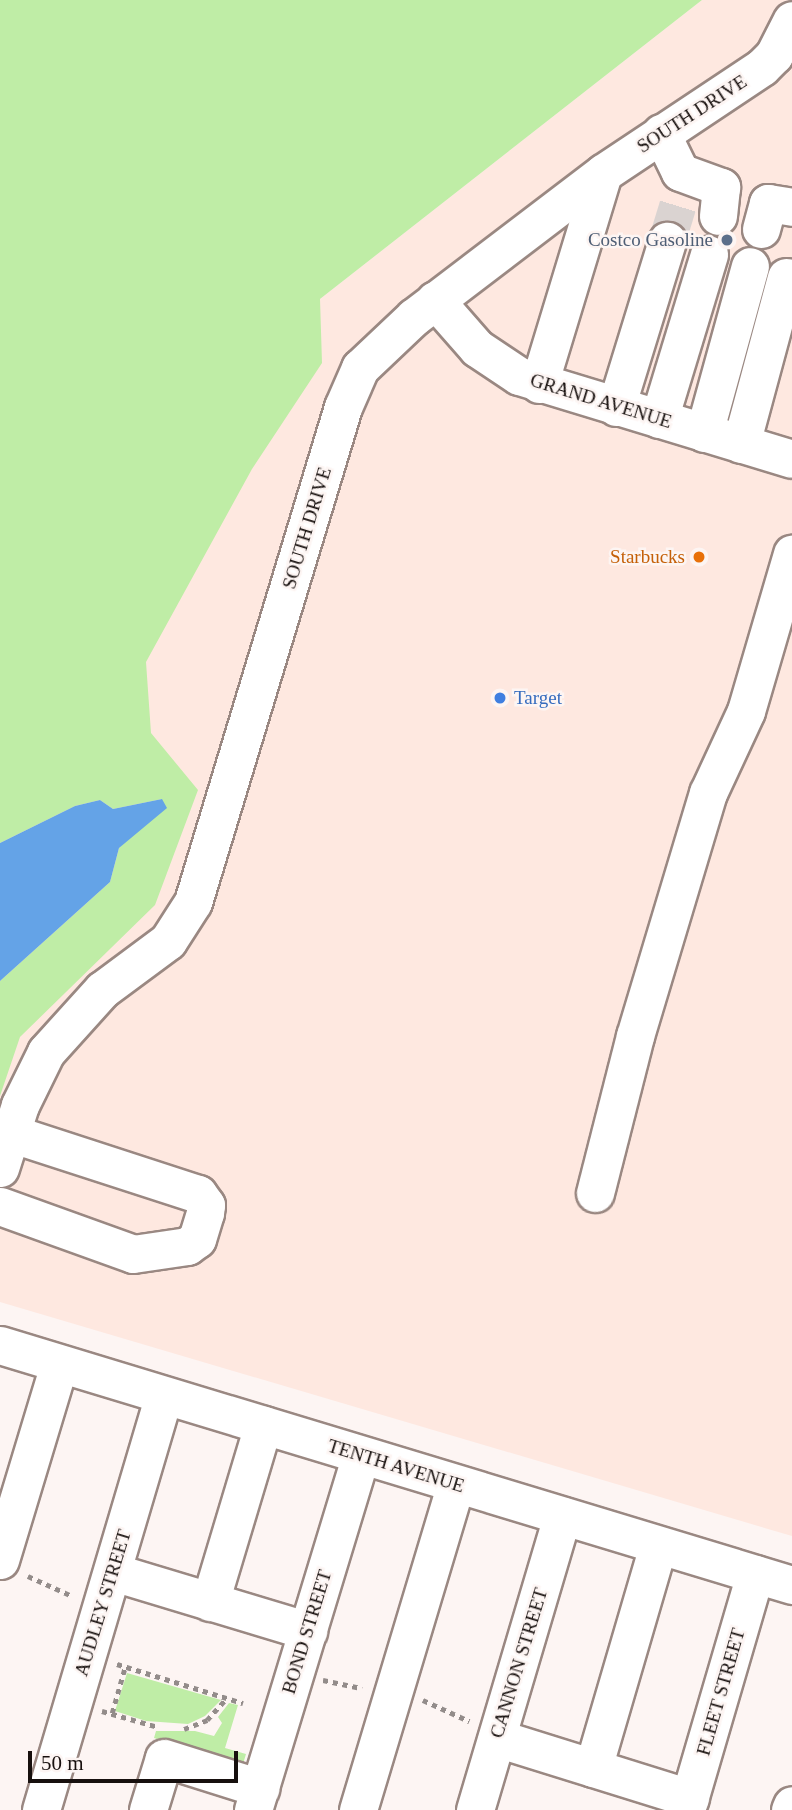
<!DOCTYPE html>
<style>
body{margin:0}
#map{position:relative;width:792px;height:1810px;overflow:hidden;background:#fdf5f3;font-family:Georgia,serif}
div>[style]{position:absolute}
.built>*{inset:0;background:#fee8e0}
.green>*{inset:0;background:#bfeda6}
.water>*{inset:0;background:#64a3e7}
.minor-tunnel>*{height:37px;margin-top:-18.5px;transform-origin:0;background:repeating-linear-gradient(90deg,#dad3d1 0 37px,transparent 0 55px)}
.path>*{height:4.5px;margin-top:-2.25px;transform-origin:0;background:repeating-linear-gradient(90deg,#938c8a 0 5px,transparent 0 10px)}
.roads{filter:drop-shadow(2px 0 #9a8882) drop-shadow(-2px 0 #9a8882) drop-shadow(0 2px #9a8882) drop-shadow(0 -2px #9a8882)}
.minor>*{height:37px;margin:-18.5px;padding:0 18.5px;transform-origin:18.5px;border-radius:18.5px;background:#fff}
.dots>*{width:19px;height:19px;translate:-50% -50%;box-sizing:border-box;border:4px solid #fdf5f3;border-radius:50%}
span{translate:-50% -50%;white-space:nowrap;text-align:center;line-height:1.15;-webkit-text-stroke:5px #fdf5f3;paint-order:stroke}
.street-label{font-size:19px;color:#17100e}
.service-label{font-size:19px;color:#4e5e75}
.right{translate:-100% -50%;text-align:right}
.food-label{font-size:19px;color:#c56008}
.shop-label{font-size:19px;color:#366cbe}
.left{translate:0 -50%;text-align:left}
.scale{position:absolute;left:28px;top:1751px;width:210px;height:32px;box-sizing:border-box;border:4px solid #17100e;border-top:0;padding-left:9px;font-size:21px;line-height:24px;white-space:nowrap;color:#17100e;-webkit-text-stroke:5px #fdf5f3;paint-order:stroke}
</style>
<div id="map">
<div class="built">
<i style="clip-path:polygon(702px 0,792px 0,792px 1536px,0 1302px,0 509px,182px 407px)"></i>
</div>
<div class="green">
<i style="clip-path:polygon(0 0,702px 0,320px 299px,322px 363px,252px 469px,146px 662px,151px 733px,198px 790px,155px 905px,20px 1037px,0 1096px,0 981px,110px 882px,119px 848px,162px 799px,113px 809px,100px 800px,75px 806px,0 843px)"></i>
<i style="clip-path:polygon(127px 1673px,221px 1700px,205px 1716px,188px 1724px,146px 1721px,115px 1711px)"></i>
<i style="clip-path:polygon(229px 1703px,238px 1705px,225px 1748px,246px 1754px,243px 1764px,154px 1738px,156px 1731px,195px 1731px,214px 1736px,222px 1723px,218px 1717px)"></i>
</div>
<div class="water">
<i style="clip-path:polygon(162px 799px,167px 808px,119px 848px,110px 882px,0 981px,0 843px,75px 806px,100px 800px,113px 809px)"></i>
</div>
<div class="minor-tunnel">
<i style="left:667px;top:241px;width:39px;rotate:-73deg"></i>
</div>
<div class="path">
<i style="left:28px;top:1576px;width:48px;rotate:24.4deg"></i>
<i style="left:117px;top:1664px;width:132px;rotate:17.2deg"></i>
<i style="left:323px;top:1680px;width:40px;rotate:12deg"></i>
<i style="left:423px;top:1700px;width:51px;rotate:24.5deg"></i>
<i style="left:102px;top:1711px;width:58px;rotate:15.9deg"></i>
<i style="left:112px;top:1713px;width:48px;rotate:-74.2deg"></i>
<i style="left:184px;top:1729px;width:25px;rotate:-21deg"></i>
<i style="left:207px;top:1720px;width:30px;rotate:-48deg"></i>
</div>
<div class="roads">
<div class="minor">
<i style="left:661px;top:133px;width:43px;rotate:64deg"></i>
<i style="left:680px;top:172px;width:44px;rotate:20.1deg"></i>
<i style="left:721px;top:187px;width:29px;rotate:96deg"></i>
<i style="left:761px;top:229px;width:27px;rotate:-75deg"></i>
<i style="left:768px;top:203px;width:24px;rotate:9deg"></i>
<i style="left:435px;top:300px;width:64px;rotate:48.8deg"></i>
<i style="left:477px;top:348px;width:50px;rotate:33.7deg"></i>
<i style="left:519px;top:376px;width:285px;rotate:16.9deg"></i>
<i style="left:539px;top:384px;width:220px;rotate:-73.1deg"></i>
<i style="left:616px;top:407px;width:174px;rotate:-72.9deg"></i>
<i style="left:659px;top:419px;width:172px;rotate:-73.1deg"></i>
<i style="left:704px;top:433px;width:173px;rotate:-74.6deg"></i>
<i style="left:741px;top:444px;width:173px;rotate:-74.9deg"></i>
<i style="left:0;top:1168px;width:66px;rotate:-72.4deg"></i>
<i style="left:20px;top:1105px;width:59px;rotate:-63.9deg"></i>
<i style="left:46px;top:1052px;width:84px;rotate:-47.9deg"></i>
<i style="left:102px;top:990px;width:82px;rotate:-36.6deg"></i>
<i style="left:168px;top:941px;width:46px;rotate:-57.3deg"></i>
<i style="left:193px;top:902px;width:517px;rotate:-73.14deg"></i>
<i style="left:343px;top:407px;width:43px;rotate:-66.4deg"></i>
<i style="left:360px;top:368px;width:74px;rotate:-43.4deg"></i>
<i style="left:414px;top:317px;width:238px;rotate:-37.3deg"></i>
<i style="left:603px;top:173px;width:191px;rotate:-33.7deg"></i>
<i style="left:762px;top:67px;width:17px;rotate:-45deg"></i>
<i style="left:774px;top:55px;width:39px;rotate:-63deg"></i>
<i style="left:595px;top:1193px;width:162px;rotate:-75.7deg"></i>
<i style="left:635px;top:1036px;width:254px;rotate:-73.3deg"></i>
<i style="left:708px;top:793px;width:90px;rotate:-65.1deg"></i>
<i style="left:746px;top:711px;width:164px;rotate:-73.7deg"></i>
<i style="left:0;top:1206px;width:141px;rotate:19.8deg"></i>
<i style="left:133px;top:1254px;width:55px;rotate:-8.4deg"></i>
<i style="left:187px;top:1246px;width:12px;rotate:-35deg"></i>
<i style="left:197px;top:1239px;width:27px;rotate:-73deg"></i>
<i style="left:205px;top:1213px;width:8px;rotate:-83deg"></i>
<i style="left:206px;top:1205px;width:14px;rotate:-126deg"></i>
<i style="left:198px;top:1194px;width:198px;rotate:-162deg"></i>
<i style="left:0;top:1345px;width:828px;rotate:16.86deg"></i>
<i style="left:0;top:1560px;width:205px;rotate:-73.2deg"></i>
<i style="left:113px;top:1572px;width:204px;rotate:16.8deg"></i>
<i style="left:210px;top:1602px;width:185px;rotate:-73.3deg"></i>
<i style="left:497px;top:1738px;width:202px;rotate:17.3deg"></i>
<i style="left:593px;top:1768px;width:232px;rotate:-73.7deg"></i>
<i style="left:41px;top:1810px;width:432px;rotate:-73.5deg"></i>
<i style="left:148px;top:1810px;width:54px;rotate:-72.9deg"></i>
<i style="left:164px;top:1758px;width:101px;rotate:17.4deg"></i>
<i style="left:253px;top:1810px;width:371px;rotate:-73.1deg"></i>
<i style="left:358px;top:1810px;width:340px;rotate:-73.3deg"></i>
<i style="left:475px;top:1810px;width:307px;rotate:-73.5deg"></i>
<i style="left:686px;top:1810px;width:246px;rotate:-73.7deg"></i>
<i style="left:790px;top:1810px;width:5px;rotate:-68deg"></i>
</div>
</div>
<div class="dots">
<i style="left:727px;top:240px;background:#5c6f8a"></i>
<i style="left:699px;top:557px;background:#e8710a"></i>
<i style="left:500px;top:698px;background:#3f7fe0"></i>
</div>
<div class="street-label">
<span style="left:692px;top:114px;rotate:-33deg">SOUTH DRIVE</span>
<span style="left:601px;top:401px;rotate:17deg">GRAND AVENUE</span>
<span style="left:307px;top:528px;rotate:-73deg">SOUTH DRIVE</span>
<span style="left:396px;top:1466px;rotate:17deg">TENTH AVENUE</span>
<span style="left:103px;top:1603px;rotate:-73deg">AUDLEY STREET</span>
<span style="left:307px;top:1632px;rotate:-73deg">BOND STREET</span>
<span style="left:519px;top:1663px;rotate:-73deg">CANNON STREET</span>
<span style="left:721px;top:1692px;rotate:-74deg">FLEET STREET</span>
</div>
<div class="service-label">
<span class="right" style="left:713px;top:240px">Costco Gasoline</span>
</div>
<div class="food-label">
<span class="right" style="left:685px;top:557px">Starbucks</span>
</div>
<div class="shop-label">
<span class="left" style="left:514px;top:698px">Target</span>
</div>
<div class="scale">50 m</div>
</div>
